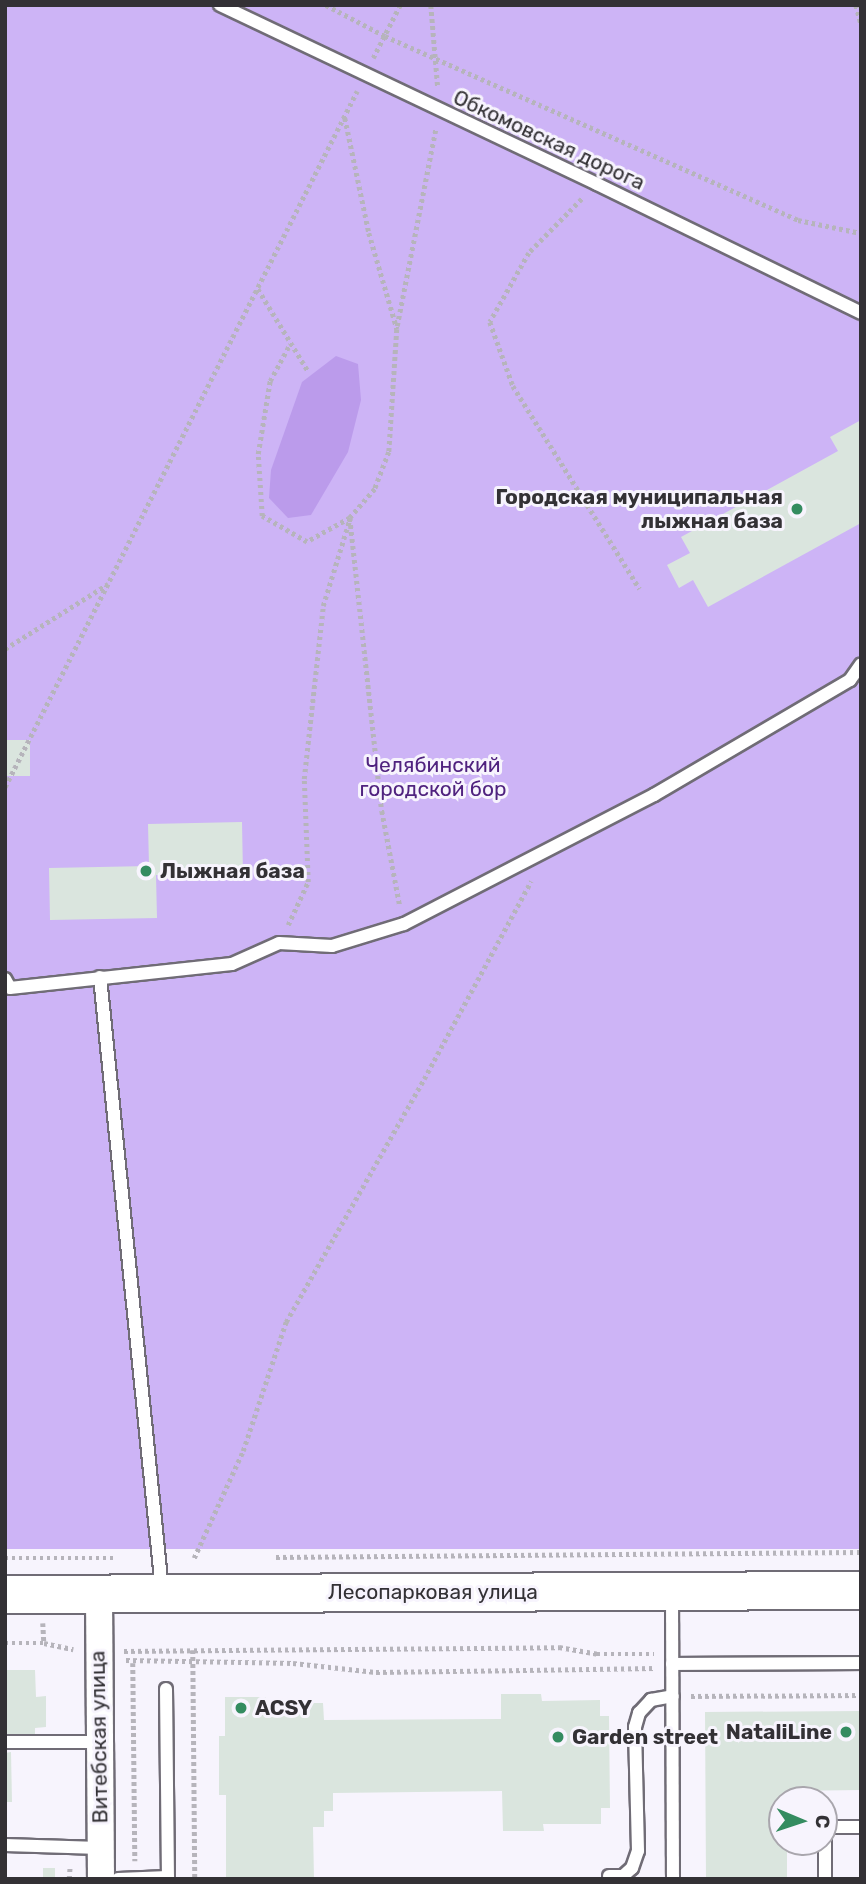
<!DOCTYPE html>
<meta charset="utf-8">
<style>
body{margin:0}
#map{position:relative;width:866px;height:1884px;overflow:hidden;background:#f7f4fd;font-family:Rubik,sans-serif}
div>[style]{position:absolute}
.green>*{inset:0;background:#cdb4f6;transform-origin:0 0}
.water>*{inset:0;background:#bb9beb}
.building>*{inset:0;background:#dae5de;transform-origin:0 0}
.path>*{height:4.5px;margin-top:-2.25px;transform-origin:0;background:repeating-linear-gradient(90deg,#b6b4bb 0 3.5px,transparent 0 7px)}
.roads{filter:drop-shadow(2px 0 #706c76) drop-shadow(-2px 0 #706c76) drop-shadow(0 2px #706c76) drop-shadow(0 -2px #706c76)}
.lane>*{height:12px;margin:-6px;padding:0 6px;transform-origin:6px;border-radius:6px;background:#fff}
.street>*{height:26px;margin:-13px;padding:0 13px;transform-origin:13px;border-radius:13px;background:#fff}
.secondary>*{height:37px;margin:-18.5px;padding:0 18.5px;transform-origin:18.5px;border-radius:18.5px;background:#fff}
.dots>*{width:19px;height:19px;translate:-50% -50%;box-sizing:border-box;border:4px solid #f7f4fd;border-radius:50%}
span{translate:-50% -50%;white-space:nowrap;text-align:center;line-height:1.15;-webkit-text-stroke:6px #f7f4fd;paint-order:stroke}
.street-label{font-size:21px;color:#333135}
.poi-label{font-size:21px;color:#333135;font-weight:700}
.right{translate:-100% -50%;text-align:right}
.left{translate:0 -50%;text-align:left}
.park-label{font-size:21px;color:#50237f}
.frame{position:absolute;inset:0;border:7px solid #333135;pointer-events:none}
.north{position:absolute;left:768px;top:1786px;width:70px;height:70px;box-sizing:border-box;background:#f7f4fd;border:2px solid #a9a6ad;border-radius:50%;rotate:92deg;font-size:19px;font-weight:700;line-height:28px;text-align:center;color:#333135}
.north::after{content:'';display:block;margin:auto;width:24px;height:32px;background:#348c60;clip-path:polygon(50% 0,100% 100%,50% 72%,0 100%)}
</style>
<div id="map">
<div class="green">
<i style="left:5px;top:5px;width:856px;height:1544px"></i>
</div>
<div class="water">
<i style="clip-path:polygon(336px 356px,358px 364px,361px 400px,348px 452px,311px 515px,288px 518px,269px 498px,271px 470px,302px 382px)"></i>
</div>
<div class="building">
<i style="clip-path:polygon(861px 420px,861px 523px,708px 607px,693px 580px,679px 588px,667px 565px,690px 553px,681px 537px,838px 451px,830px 437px)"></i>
<i style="left:5px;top:740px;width:25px;height:36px"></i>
<i style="clip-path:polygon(242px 822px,243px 874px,156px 875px,157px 918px,50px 920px,49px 868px,149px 866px,148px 824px)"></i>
<i style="clip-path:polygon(5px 1670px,35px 1670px,36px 1697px,46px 1696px,46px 1727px,35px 1728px,35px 1737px,5px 1737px)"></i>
<i style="clip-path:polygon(501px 1694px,541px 1694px,542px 1701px,600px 1700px,600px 1716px,609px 1716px,610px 1808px,601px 1808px,601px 1824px,543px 1824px,544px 1831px,503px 1831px,502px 1791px,333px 1793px,333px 1811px,324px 1811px,324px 1827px,313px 1827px,314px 1879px,226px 1879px,226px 1795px,219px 1795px,219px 1736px,225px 1736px,225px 1697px,266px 1697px,266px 1703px,323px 1703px,324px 1720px,501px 1719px)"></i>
<i style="clip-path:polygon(861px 1711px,861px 1790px,787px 1791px,787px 1800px,782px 1800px,782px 1842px,787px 1842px,787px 1879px,706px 1879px,705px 1712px)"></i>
<i style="clip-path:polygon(11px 1752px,12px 1802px,5px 1802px,5px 1753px)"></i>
<i style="left:43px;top:1868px;width:12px;height:11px"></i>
</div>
<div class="path">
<i style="left:326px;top:5px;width:67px;rotate:27.7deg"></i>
<i style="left:385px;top:36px;width:452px;rotate:24deg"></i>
<i style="left:798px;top:220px;width:64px;rotate:11.7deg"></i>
<i style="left:431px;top:5px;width:83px;rotate:85.2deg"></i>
<i style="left:856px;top:5px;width:20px;rotate:75deg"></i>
<i style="left:373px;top:58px;width:59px;rotate:-63deg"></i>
<i style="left:345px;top:118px;width:117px;rotate:78.2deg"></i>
<i style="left:369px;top:233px;width:100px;rotate:73.7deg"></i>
<i style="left:397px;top:329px;width:123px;rotate:93.7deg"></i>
<i style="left:389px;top:452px;width:40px;rotate:111deg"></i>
<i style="left:375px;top:489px;width:38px;rotate:131deg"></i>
<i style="left:350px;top:518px;width:295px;rotate:83.8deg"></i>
<i style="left:382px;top:811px;width:97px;rotate:79.3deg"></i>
<i style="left:582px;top:199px;width:76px;rotate:134.5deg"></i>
<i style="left:529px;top:253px;width:79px;rotate:119.5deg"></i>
<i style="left:490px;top:322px;width:68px;rotate:70.2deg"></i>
<i style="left:513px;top:386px;width:239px;rotate:58deg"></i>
<i style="left:258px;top:289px;width:96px;rotate:58.6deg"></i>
<i style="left:397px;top:326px;width:202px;rotate:-78.9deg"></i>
<i style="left:5px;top:649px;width:122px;rotate:-32.3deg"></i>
<i style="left:5px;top:787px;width:780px;rotate:-63.17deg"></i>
<i style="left:288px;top:925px;width:47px;rotate:-65.1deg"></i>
<i style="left:308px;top:882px;width:103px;rotate:-92.2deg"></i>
<i style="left:304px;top:779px;width:174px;rotate:-83.7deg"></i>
<i style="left:323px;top:606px;width:92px;rotate:-72.9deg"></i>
<i style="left:350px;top:518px;width:49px;rotate:150.8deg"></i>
<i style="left:307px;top:542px;width:52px;rotate:-150deg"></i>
<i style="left:262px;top:516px;width:62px;rotate:-93.7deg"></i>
<i style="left:258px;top:454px;width:74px;rotate:-80.7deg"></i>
<i style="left:270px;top:381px;width:42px;rotate:-61.6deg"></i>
<i style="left:276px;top:1557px;width:585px;rotate:-0.49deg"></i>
<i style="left:5px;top:1558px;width:108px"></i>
<i style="left:194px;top:1558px;width:118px;rotate:-65.4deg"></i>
<i style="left:243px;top:1451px;width:136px;rotate:-71.6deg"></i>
<i style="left:286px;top:1322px;width:279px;rotate:-60.4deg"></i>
<i style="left:424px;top:1079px;width:225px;rotate:-61.6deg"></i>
<i style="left:43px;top:1623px;width:20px;rotate:87deg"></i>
<i style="left:5px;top:1643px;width:39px"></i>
<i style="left:44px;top:1643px;width:30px;rotate:12deg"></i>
<i style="left:193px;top:1650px;width:229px;rotate:89.5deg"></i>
<i style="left:124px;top:1651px;width:435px;rotate:-0.5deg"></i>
<i style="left:559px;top:1647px;width:39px;rotate:10deg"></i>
<i style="left:597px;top:1654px;width:57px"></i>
<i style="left:126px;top:1660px;width:167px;rotate:1deg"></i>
<i style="left:293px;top:1663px;width:83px;rotate:6.2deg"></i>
<i style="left:376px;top:1672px;width:279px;rotate:-0.8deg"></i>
<i style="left:133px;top:1663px;width:198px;rotate:89.4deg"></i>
<i style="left:691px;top:1696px;width:170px;rotate:-0.3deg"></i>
<i style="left:69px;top:1879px;width:13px;rotate:-86deg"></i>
</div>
<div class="roads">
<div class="lane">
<i style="left:220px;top:5px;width:417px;rotate:25.4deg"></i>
<i style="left:597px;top:184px;width:294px;rotate:26deg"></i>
<i style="left:100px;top:977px;width:615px;rotate:84.22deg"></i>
<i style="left:5px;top:979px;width:10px;rotate:61deg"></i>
<i style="left:10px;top:988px;width:223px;rotate:-6.2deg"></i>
<i style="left:232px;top:964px;width:51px;rotate:-24.1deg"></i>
<i style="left:279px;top:943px;width:53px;rotate:3.2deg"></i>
<i style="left:332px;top:946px;width:75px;rotate:-17deg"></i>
<i style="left:404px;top:924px;width:281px;rotate:-27.3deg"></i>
<i style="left:654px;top:795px;width:227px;rotate:-30.4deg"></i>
<i style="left:850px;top:680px;width:19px;rotate:-55deg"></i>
<i style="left:672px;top:1595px;width:284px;rotate:89.8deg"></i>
<i style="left:672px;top:1664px;width:189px;rotate:-0.3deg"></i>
<i style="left:166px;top:1689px;width:190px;rotate:89.4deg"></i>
<i style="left:5px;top:1742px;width:94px"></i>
<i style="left:5px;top:1845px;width:95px;rotate:1.8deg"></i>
<i style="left:609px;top:1876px;width:14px"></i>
<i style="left:623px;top:1876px;width:12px;rotate:-42deg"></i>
<i style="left:632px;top:1868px;width:18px;rotate:-71deg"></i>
<i style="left:638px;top:1851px;width:124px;rotate:-91.4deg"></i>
<i style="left:635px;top:1727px;width:15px;rotate:-74deg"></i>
<i style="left:639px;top:1713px;width:18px;rotate:-47deg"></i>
<i style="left:651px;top:1700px;width:22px;rotate:-10deg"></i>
<i style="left:118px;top:1879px;width:50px;rotate:-2.3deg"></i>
<i style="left:825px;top:1879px;width:52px;rotate:-90deg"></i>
<i style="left:825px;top:1827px;width:36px"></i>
</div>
<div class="street">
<i style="left:99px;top:1594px;width:285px;rotate:89.6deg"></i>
</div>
<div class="secondary">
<i style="left:5px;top:1594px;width:856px;rotate:-0.27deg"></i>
</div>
</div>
<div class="dots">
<i style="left:797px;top:509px;background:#348c60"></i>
<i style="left:146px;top:871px;background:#348c60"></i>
<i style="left:241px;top:1708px;background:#348c60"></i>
<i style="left:846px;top:1732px;background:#348c60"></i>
<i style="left:558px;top:1737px;background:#348c60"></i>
</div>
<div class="street-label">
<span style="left:549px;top:140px;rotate:25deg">Обкомовская дорога</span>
<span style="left:433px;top:1592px">Лесопарковая улица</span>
<span style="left:99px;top:1737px;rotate:-91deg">Витебская улица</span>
</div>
<div class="poi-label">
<span class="right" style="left:783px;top:509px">Городская муниципальная<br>лыжная база</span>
<span class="left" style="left:160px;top:871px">Лыжная база</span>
<span class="left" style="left:255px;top:1708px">ACSY</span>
<span class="right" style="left:832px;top:1732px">NataliLine</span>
<span class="left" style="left:572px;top:1737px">Garden street</span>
</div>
<div class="park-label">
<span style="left:433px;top:777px">Челябинский<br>городской бор</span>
</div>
<div class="frame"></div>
<div class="north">С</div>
</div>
